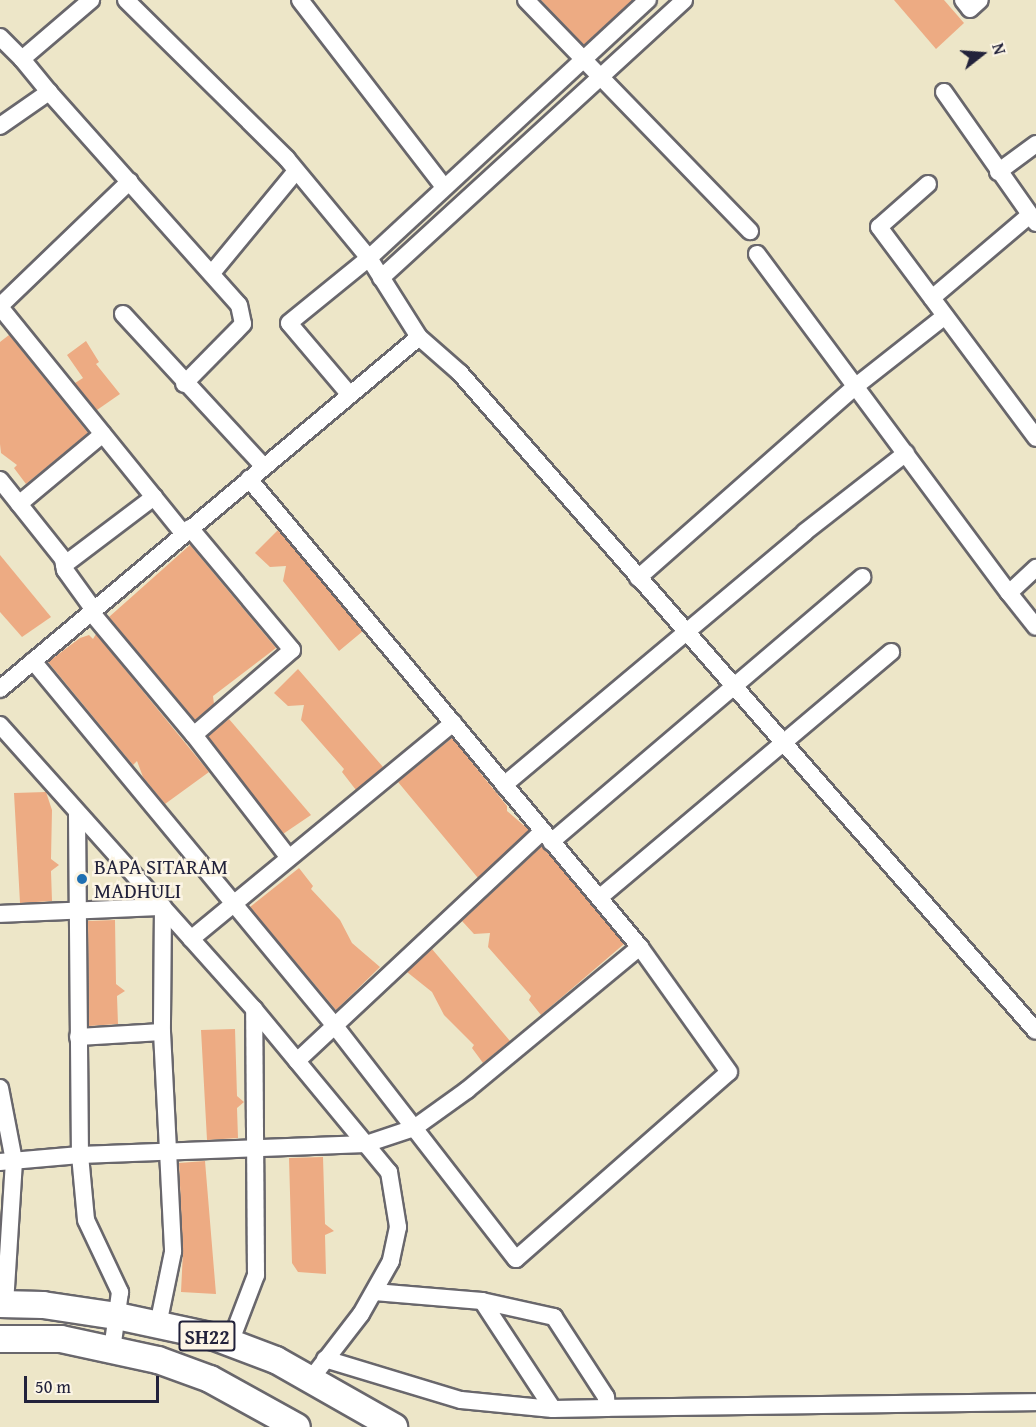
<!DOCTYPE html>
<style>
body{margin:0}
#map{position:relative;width:1036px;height:1427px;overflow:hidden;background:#ede6c8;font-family:"Gentium Book Plus",serif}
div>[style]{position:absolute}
.building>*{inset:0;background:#edab83}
.roads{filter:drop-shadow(2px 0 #69676c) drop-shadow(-2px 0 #69676c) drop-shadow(0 2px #69676c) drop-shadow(0 -2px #69676c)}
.street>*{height:16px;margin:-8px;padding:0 8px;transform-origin:8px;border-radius:8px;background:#fff}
.primary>*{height:26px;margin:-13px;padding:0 13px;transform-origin:13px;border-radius:13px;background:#fff}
.dots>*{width:16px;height:16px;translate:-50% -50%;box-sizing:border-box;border:3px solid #fcf5e5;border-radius:50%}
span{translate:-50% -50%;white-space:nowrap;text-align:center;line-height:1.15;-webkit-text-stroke:5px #fcf5e5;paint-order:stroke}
.shield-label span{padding:2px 4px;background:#fcf5e5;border:2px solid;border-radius:4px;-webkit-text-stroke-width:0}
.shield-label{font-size:20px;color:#22223b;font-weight:700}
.poi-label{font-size:21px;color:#22223b}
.left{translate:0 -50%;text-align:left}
.north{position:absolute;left:952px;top:24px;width:60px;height:60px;-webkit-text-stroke:4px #fcf5e5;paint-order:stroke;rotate:73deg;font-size:16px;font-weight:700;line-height:24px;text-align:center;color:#22223b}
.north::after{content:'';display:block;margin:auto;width:21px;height:27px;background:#22223b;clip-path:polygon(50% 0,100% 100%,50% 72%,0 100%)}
.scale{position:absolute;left:24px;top:1376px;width:135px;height:27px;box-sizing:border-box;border:3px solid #22223b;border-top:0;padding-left:8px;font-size:18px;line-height:21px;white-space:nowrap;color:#22223b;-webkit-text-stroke:4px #fcf5e5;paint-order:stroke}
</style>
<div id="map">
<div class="building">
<i style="clip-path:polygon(541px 0,633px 0,584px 45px)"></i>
<i style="clip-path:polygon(894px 0,944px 0,964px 23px,936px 49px)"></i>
<i style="clip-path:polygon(9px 335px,88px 433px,26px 484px,14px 468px,17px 465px,1px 453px,0 444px,0 342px)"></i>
<i style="clip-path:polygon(86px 341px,99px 362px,96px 364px,120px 394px,97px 410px,75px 383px,83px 378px,67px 355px)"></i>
<i style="clip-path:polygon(278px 530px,363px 631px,339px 651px,283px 581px,286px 566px,270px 567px,255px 553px)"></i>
<i style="clip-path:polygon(190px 545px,276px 648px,213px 696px,214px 704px,195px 720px,109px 617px)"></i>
<i style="clip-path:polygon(0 555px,51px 617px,22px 637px,0 612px)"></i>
<i style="clip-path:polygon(96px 634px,209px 772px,165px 804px,143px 777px,137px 761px,133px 765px,48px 662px,80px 638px,89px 635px,93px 639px)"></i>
<i style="clip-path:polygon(298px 669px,383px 767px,356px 790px,342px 772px,344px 769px,301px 720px,304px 705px,288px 706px,274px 693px)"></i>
<i style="clip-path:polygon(229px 719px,311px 815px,283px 834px,208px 736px)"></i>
<i style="clip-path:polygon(452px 738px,507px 806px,507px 811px,529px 830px,478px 878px,398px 782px)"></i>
<i style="clip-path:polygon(46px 792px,52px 810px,51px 859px,59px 865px,51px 871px,52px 901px,20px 903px,14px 793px)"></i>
<i style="clip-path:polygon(542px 846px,624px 944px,541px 1015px,529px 1000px,531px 996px,488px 947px,490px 933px,474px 934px,462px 921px)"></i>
<i style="clip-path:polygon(299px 868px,313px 886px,311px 889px,340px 920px,352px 943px,380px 967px,336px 1010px,250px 907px)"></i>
<i style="clip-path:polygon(115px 920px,116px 984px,125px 991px,117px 996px,118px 1024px,89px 1026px,88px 921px)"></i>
<i style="clip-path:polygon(432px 949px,510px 1041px,483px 1063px,472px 1048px,474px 1045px,444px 1015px,432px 992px,407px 972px)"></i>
<i style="clip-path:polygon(235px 1029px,237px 1096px,244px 1102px,237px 1108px,238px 1138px,207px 1140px,201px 1030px)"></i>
<i style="clip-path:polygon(323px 1157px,325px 1224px,334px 1231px,325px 1235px,326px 1274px,298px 1272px,292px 1263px,289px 1158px)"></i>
<i style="clip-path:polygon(205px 1161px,216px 1294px,181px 1292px,183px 1251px,179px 1163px)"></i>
</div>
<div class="roads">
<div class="street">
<i style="left:126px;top:0;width:226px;rotate:44.6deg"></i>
<i style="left:287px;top:159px;width:129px;rotate:50.4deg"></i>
<i style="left:369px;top:258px;width:93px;rotate:57.7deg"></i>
<i style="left:419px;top:337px;width:55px;rotate:41.3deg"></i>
<i style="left:460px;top:373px;width:874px;rotate:48.8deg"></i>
<i style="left:300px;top:0;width:235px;rotate:52.4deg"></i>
<i style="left:526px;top:0;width:322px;rotate:45.9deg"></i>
<i style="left:963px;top:0;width:11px;rotate:52deg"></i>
<i style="left:970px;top:9px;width:13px;rotate:-42deg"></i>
<i style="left:0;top:37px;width:31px;rotate:45deg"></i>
<i style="left:49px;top:92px;width:285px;rotate:48.3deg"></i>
<i style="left:239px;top:305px;width:19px;rotate:78deg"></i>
<i style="left:243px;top:324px;width:84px;rotate:134.5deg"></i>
<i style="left:944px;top:92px;width:160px;rotate:54.9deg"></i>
<i style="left:0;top:126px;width:60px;rotate:-34.8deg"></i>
<i style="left:49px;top:92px;width:43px;rotate:-129.3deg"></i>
<i style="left:22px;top:59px;width:91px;rotate:-40.5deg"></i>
<i style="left:998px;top:172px;width:47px;rotate:-36.4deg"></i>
<i style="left:928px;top:184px;width:65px;rotate:138.7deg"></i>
<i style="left:879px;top:227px;width:263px;rotate:53.3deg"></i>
<i style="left:757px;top:254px;width:422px;rotate:53.4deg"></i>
<i style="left:1009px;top:593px;width:37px;rotate:-43deg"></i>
<i style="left:212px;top:273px;width:132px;rotate:-50.5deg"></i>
<i style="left:381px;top:278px;width:411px;rotate:-42.5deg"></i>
<i style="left:932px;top:298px;width:128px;rotate:-40.3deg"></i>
<i style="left:0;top:306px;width:180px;rotate:-43.9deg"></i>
<i style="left:0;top:307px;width:292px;rotate:51deg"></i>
<i style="left:123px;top:314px;width:208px;rotate:47.3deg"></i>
<i style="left:350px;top:395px;width:94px;rotate:-130.3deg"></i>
<i style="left:289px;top:323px;width:103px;rotate:-39.1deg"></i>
<i style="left:369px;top:258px;width:380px;rotate:-42.8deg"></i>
<i style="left:0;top:480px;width:101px;rotate:51.4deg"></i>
<i style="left:63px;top:559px;width:11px;rotate:80deg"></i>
<i style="left:65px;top:570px;width:49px;rotate:54.1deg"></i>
<i style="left:19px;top:504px;width:109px;rotate:-39.8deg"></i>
<i style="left:190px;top:528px;width:159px;rotate:50.1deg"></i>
<i style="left:292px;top:650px;width:130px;rotate:139.1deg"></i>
<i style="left:64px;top:565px;width:113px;rotate:-37.1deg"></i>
<i style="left:638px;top:578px;width:290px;rotate:-41.4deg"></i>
<i style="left:856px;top:386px;width:113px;rotate:-38.2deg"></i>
<i style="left:1009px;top:593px;width:43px;rotate:51.5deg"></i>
<i style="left:91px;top:612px;width:160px;rotate:50.1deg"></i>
<i style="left:194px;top:735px;width:155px;rotate:52.3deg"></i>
<i style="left:33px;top:661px;width:474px;rotate:50.4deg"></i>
<i style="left:335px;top:1026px;width:295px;rotate:52.2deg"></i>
<i style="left:516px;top:1259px;width:283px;rotate:-41.3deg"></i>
<i style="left:729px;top:1072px;width:153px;rotate:-125.5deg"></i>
<i style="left:0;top:689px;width:547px;rotate:-40.03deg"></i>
<i style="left:0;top:725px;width:381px;rotate:48.2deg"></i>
<i style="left:254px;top:1009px;width:212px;rotate:50.4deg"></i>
<i style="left:389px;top:1172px;width:56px;rotate:80.7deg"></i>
<i style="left:398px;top:1227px;width:35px;rotate:102deg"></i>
<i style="left:391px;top:1261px;width:61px;rotate:119.5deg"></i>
<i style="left:361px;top:1314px;width:82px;rotate:127.6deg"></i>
<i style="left:504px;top:785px;width:393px;rotate:-40deg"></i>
<i style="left:805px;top:532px;width:128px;rotate:-38deg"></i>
<i style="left:77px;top:814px;width:341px;rotate:89.5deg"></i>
<i style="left:80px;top:1155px;width:65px;rotate:84.7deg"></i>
<i style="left:86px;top:1220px;width:80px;rotate:64.7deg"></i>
<i style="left:120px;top:1292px;width:59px;rotate:97.9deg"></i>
<i style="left:551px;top:842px;width:409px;rotate:-40.4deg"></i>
<i style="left:599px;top:898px;width:382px;rotate:-40.1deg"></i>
<i style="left:0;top:914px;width:163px;rotate:-2.5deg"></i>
<i style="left:163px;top:907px;width:125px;rotate:90.5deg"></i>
<i style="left:162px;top:1032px;width:220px;rotate:87.1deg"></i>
<i style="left:173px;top:1252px;width:75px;rotate:101.6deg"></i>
<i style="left:191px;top:939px;width:340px;rotate:-39.5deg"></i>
<i style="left:78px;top:1037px;width:84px;rotate:-3.4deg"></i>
<i style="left:297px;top:1061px;width:337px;rotate:-43.1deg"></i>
<i style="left:0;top:1088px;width:74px;rotate:79.1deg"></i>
<i style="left:14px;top:1161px;width:143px;rotate:93.6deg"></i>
<i style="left:0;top:1162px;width:80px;rotate:-5deg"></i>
<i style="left:80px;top:1155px;width:286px;rotate:-2.2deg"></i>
<i style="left:366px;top:1144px;width:51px;rotate:-18.4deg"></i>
<i style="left:414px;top:1128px;width:65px;rotate:-35.6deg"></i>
<i style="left:467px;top:1090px;width:224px;rotate:-39.6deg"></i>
<i style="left:640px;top:947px;width:610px;rotate:-129.88deg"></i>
<i style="left:482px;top:1301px;width:74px;rotate:12.5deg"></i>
<i style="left:554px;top:1317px;width:95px;rotate:57deg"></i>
<i style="left:606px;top:1397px;width:11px;rotate:85deg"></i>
<i style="left:607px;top:1408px;width:54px;rotate:178.9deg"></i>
<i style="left:230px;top:1343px;width:73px;rotate:-69.1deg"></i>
<i style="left:256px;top:1275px;width:266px;rotate:-90.4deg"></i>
<i style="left:325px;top:1359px;width:142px;rotate:16.8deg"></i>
<i style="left:461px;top:1400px;width:92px;rotate:5.6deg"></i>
<i style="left:553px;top:1409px;width:129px;rotate:-123.3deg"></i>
<i style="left:482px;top:1301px;width:108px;rotate:-175.2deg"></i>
<i style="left:607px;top:1408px;width:429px;rotate:-0.8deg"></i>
</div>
<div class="primary">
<i style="left:0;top:1304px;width:43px;rotate:1.3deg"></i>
<i style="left:43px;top:1305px;width:75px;rotate:8.5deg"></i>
<i style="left:117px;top:1316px;width:100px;rotate:12.1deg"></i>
<i style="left:215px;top:1337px;width:65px;rotate:20.7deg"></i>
<i style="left:276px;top:1360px;width:136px;rotate:29.6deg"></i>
<i style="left:0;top:1339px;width:61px"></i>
<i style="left:61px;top:1339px;width:99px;rotate:12.2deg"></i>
<i style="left:158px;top:1360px;width:55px;rotate:20.1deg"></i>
<i style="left:210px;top:1379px;width:99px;rotate:28.9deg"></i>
</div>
</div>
<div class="dots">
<i style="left:82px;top:879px;background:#1f6fb2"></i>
</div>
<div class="shield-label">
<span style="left:207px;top:1336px">SH22</span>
</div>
<div class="poi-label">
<span class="left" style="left:94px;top:879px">BAPA SITARAM<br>MADHULI</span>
</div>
<div class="north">N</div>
<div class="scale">50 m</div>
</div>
